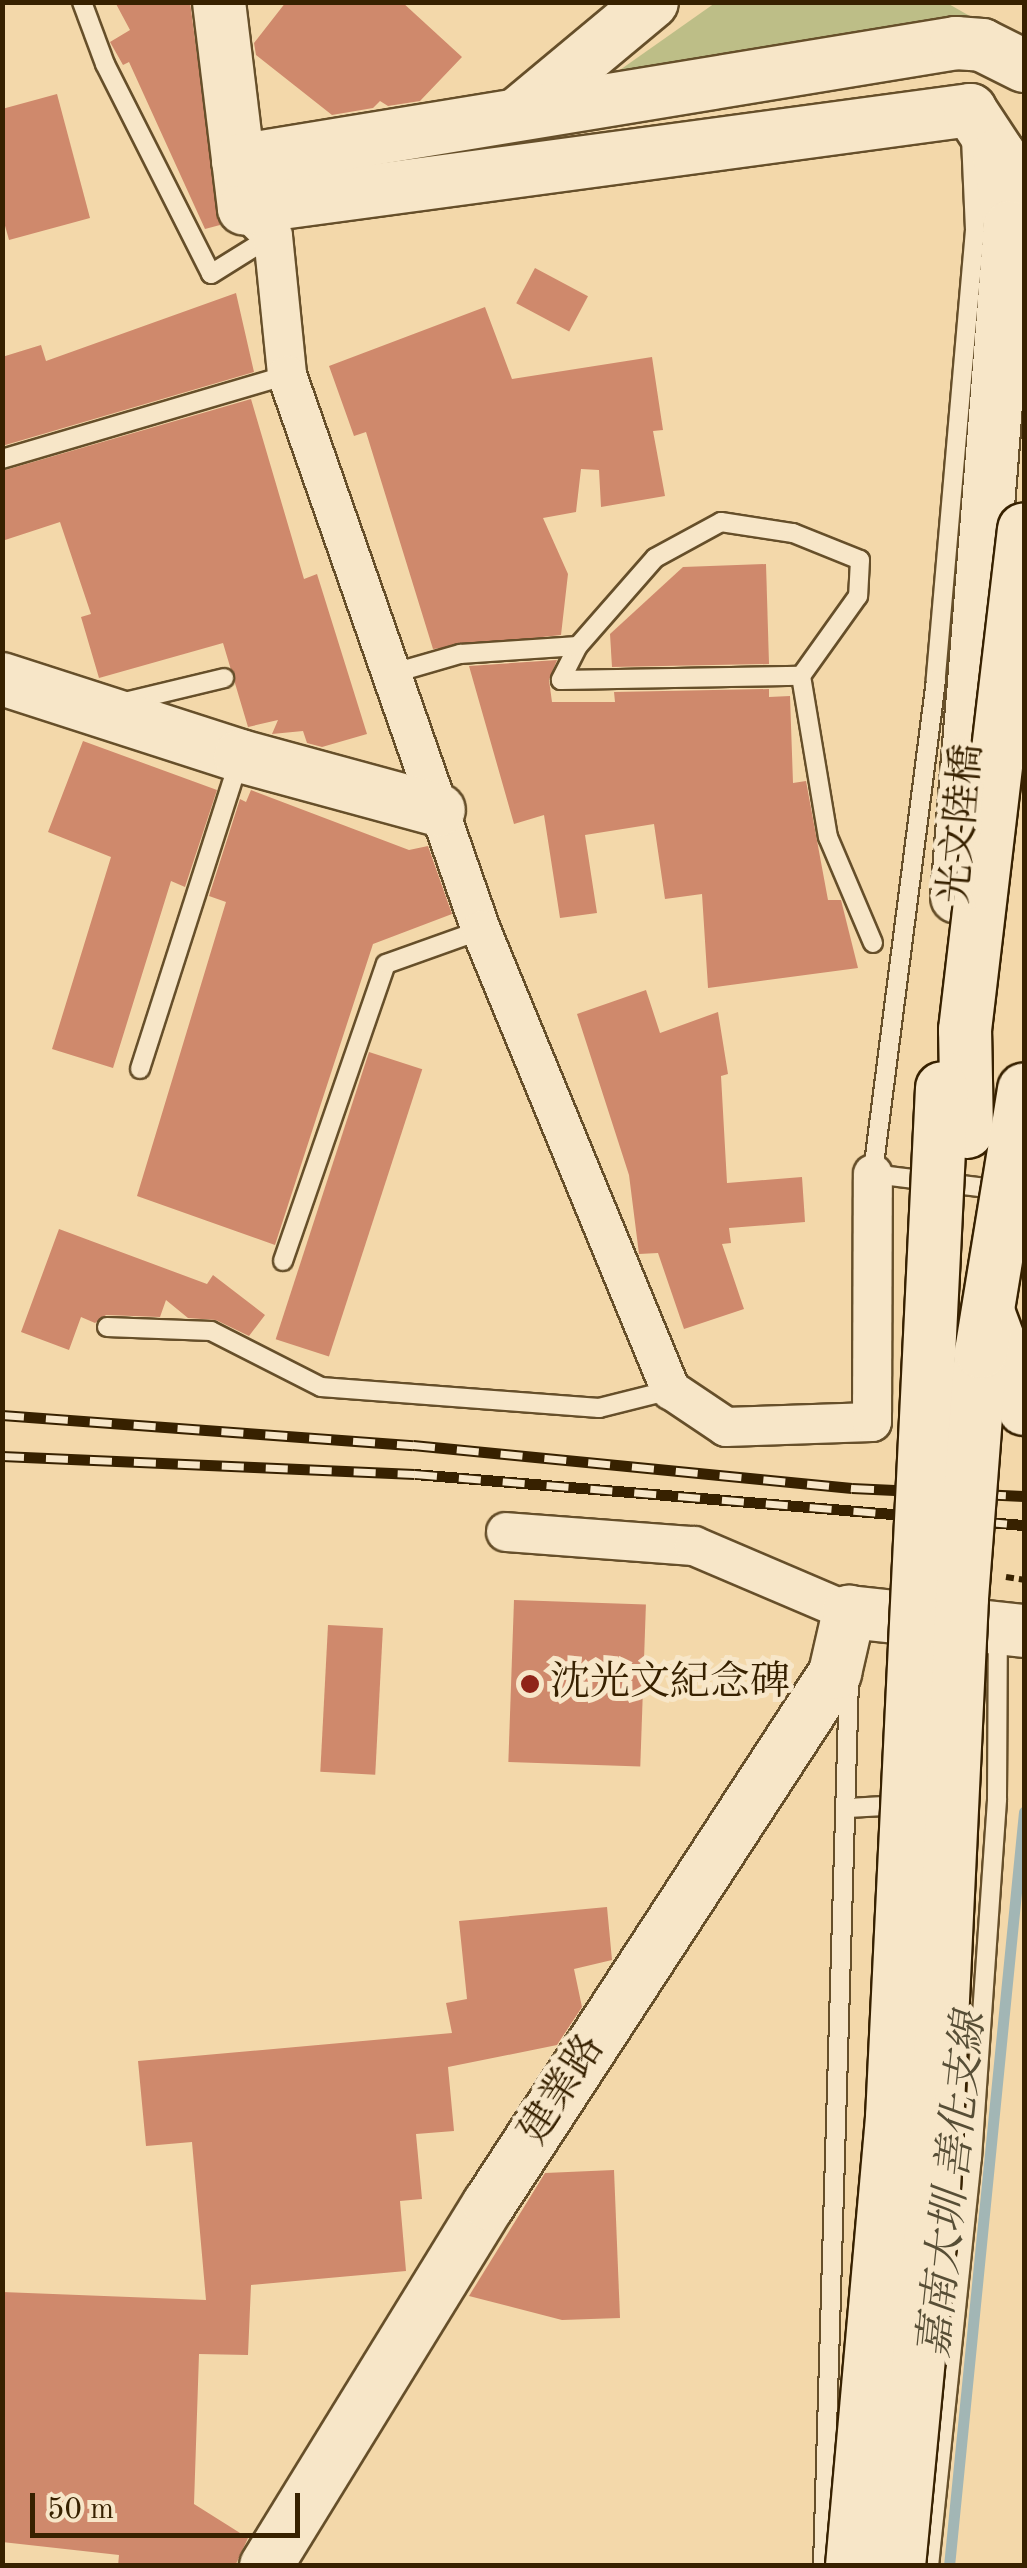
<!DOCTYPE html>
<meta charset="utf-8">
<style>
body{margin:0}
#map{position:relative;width:1027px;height:2568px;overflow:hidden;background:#f3d8aa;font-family:"Old Standard TT","Noto Serif TC",serif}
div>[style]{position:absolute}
.green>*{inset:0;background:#bdbe87}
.stream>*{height:11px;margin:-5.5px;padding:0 5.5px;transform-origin:5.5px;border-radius:5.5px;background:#a2b6b5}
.building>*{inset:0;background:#cf896c;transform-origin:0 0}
.roads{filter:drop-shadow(2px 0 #664f2a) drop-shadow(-2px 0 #664f2a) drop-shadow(0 2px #664f2a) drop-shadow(0 -2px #664f2a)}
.lane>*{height:18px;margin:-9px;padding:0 9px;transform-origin:9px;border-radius:9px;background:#f7e6c8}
.street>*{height:38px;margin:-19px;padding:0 19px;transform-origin:19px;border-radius:19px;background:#f7e6c8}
.secondary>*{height:52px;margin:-26px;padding:0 26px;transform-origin:26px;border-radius:26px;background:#f7e6c8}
.rail>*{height:11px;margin-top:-5.5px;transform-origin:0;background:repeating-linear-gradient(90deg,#f7e6c8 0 22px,#372100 0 44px);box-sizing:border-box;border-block:2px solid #372100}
.path-bridge>*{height:6px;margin-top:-3px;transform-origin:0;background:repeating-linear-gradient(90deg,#372100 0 8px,transparent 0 13px)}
.bridges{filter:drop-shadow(2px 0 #372100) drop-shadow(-2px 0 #372100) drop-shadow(0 2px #372100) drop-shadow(0 -2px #372100)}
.secondary-bridge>*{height:52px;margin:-26px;padding:0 26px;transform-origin:26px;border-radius:26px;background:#f7e6c8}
.dots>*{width:28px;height:28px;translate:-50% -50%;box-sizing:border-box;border:5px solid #f7e6c8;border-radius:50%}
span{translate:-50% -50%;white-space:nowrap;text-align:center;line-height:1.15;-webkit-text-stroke:10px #f7e6c8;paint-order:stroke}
.street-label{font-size:40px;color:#372100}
.poi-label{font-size:40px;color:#372100}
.left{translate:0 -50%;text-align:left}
.water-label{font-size:42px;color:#574e36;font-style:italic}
.frame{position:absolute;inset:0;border:5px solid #372100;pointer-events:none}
.scale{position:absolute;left:30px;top:2493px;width:270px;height:45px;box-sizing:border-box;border:5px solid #372100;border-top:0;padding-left:12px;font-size:30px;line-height:35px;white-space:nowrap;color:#372100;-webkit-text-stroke:8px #f7e6c8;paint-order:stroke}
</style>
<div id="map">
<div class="green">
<i style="clip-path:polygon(715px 3px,947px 3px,975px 19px,617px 72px)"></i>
</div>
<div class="stream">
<i style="left:949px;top:2566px;width:758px;rotate:-84.32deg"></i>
</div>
<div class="building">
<i style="clip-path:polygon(115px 2px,190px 2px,220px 225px,205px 229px,129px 62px,123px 65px,110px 42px,130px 30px)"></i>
<i style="clip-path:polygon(286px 2px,402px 2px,462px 57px,420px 101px,388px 106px,380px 101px,373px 108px,332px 115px,256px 55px,254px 43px)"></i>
<i style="clip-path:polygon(57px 94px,90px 218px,9px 240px,2px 215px,2px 109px)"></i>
<i style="left:535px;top:268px;width:60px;height:40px;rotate:28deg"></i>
<i style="clip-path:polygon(236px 293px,254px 372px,2px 446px,2px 357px,41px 345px,46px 361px)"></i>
<i style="clip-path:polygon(485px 307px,512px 379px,652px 357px,663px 430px,653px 431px,665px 496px,601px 507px,599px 470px,581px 469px,576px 512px,543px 518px,568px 574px,561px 635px,433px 649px,366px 432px,354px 436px,329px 366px)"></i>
<i style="clip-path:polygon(251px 399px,304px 579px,317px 574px,367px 734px,322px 747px,307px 743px,303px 731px,272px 734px,278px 720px,248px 727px,223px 643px,99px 678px,81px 617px,91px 614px,60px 522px,2px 541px,2px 471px)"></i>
<i style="clip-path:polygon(766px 564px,769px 664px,612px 667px,610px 634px,683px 567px)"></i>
<i style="clip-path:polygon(557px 660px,549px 680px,552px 702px,615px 702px,614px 692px,769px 689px,769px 697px,790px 696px,793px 783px,806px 781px,828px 900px,841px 900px,858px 968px,708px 988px,702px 894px,665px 899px,654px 824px,585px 835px,597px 913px,560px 918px,544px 815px,514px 824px,469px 666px)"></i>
<i style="clip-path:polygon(83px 741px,217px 790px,185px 887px,171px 881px,113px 1068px,52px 1049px,111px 857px,48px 832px)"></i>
<i style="clip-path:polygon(251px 790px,409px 850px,428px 846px,452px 914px,373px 944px,275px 1245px,137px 1196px,226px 902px,209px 896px,240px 799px,246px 802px)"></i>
<i style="clip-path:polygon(646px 990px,660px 1033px,718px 1012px,728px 1074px,721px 1076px,727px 1183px,802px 1177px,805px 1222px,729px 1228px,731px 1243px,722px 1244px,744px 1309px,684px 1329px,658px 1253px,639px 1254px,629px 1175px,577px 1014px)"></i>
<i style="left:369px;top:1052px;width:56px;height:302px;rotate:18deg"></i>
<i style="clip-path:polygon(59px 1229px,207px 1284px,213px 1275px,265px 1315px,249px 1336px,216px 1320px,188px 1318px,166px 1300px,160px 1317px,106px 1315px,95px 1323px,81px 1317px,69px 1350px,21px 1332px)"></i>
<i style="left:514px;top:1600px;width:132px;height:162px;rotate:2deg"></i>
<i style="left:328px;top:1625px;width:55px;height:147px;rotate:3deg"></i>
<i style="clip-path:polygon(607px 1907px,612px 1960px,574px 1969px,582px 2007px,557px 2045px,448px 2067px,454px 2131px,416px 2134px,422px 2199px,400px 2201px,406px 2271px,251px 2285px,248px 2355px,199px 2354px,194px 2504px,248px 2538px,235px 2566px,118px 2566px,119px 2555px,2px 2542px,2px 2292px,206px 2300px,192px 2142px,146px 2146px,138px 2061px,452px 2033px,446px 2003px,467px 1999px,459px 1921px)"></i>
<i style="clip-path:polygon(614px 2170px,620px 2318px,562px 2320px,469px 2296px,545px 2173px)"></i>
</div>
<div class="roads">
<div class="lane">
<i style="left:82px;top:2px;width:66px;rotate:69.6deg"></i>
<i style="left:105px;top:64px;width:235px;rotate:63.2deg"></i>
<i style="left:211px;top:274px;width:72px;rotate:-31.9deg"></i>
<i style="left:971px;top:138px;width:92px;rotate:87.5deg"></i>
<i style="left:975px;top:230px;width:452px;rotate:95deg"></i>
<i style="left:936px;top:680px;width:498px;rotate:97.3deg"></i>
<i style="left:873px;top:1174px;width:131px;rotate:7deg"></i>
<i style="left:2px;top:459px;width:297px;rotate:-16.4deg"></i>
<i style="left:578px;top:646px;width:38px;rotate:117deg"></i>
<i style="left:561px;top:680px;width:240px;rotate:-1deg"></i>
<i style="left:394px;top:673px;width:69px;rotate:-16.1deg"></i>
<i style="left:460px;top:654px;width:118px;rotate:-3.9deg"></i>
<i style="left:578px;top:646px;width:117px;rotate:-48.8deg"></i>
<i style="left:655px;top:558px;width:75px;rotate:-28.6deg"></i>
<i style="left:721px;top:522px;width:73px;rotate:8.7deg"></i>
<i style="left:793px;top:533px;width:72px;rotate:21.9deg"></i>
<i style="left:860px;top:560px;width:36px;rotate:93deg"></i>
<i style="left:858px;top:596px;width:98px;rotate:125.5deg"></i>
<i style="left:801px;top:676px;width:163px;rotate:80.5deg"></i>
<i style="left:828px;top:837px;width:115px;rotate:67deg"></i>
<i style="left:125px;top:702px;width:102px;rotate:-13.6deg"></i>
<i style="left:140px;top:1069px;width:324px;rotate:-72.2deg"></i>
<i style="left:283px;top:1261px;width:314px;rotate:-70.9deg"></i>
<i style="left:386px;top:964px;width:101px;rotate:-19.7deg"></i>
<i style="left:107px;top:1327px;width:104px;rotate:2.2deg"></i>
<i style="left:211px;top:1331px;width:123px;rotate:27deg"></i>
<i style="left:321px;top:1387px;width:279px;rotate:4.3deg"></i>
<i style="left:599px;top:1408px;width:74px;rotate:-14deg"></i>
<i style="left:848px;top:1808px;width:54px;rotate:-3.2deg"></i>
<i style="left:823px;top:2566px;width:888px;rotate:-88.32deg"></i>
<i style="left:929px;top:2566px;width:410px;rotate:-84deg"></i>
<i style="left:972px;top:2158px;width:360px;rotate:-86deg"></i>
<i style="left:997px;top:1799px;width:165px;rotate:-89.7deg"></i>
</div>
<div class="street">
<i style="left:244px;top:208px;width:40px;rotate:44deg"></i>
<i style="left:273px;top:236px;width:140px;rotate:84.2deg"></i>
<i style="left:287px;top:375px;width:588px;rotate:70.73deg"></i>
<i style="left:481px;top:930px;width:498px;rotate:67.6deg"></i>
<i style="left:671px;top:1390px;width:66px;rotate:33.9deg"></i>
<i style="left:726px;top:1427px;width:146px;rotate:-2deg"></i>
<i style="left:872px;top:1422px;width:248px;rotate:-89.8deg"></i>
<i style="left:506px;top:1532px;width:189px;rotate:4.3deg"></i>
<i style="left:694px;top:1546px;width:168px;rotate:23.1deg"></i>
</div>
<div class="secondary">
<i style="left:219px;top:2px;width:208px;rotate:83.1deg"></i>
<i style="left:244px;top:208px;width:733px;rotate:-7.69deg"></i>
<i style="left:970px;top:110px;width:53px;rotate:56.6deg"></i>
<i style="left:999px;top:154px;width:74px;rotate:81.4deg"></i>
<i style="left:1010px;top:227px;width:672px;rotate:94.52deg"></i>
<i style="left:519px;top:113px;width:173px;rotate:-39.8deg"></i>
<i style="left:238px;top:161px;width:728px;rotate:-9.33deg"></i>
<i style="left:956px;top:43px;width:26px;rotate:4deg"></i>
<i style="left:982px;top:45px;width:47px;rotate:26.6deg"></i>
<i style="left:2px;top:679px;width:250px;rotate:17.9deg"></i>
<i style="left:240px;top:756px;width:206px;rotate:15.2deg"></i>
<i style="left:266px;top:2566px;width:425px;rotate:-58.4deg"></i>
<i style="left:489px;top:2204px;width:634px;rotate:-56.91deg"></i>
<i style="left:835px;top:1673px;width:63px;rotate:-77.1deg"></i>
<i style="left:849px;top:1612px;width:176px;rotate:6.2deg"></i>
</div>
</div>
<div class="rail">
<i style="left:2px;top:1415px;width:412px;rotate:4.2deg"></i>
<i style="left:413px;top:1445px;width:441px;rotate:5.6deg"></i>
<i style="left:852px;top:1488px;width:172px;rotate:2.7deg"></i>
<i style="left:2px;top:1456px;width:413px;rotate:2.5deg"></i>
<i style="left:415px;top:1474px;width:611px;rotate:4.79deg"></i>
</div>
<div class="path-bridge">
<i style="left:1006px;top:1577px;width:18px;rotate:9deg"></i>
</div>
<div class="bridges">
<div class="secondary-bridge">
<i style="left:967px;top:1132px;width:102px;rotate:-91.1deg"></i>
<i style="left:965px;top:1030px;width:504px;rotate:-83.28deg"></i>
<i style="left:990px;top:1317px;width:98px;rotate:69.7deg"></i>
<i style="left:852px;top:2566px;width:450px;rotate:-84.9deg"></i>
<i style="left:892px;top:2118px;width:1031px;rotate:-87.22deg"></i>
<i style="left:899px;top:2566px;width:357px;rotate:-84.5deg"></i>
<i style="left:933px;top:2211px;width:614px;rotate:-87.29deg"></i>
<i style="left:962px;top:1598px;width:247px;rotate:-85.6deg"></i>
<i style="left:981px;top:1352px;width:266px;rotate:-80.7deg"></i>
</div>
</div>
<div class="dots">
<i style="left:530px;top:1684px;background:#8f2418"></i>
</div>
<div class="street-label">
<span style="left:963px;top:824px;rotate:-85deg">光文陸橋</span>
<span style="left:563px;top:2090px;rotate:-57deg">建業路</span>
</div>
<div class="poi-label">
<span class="left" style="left:550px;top:1684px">沈光文紀念碑</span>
</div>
<div class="water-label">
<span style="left:954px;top:2185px;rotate:-84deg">嘉南大圳 善化支線</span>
</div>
<div class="frame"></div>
<div class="scale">50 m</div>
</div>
